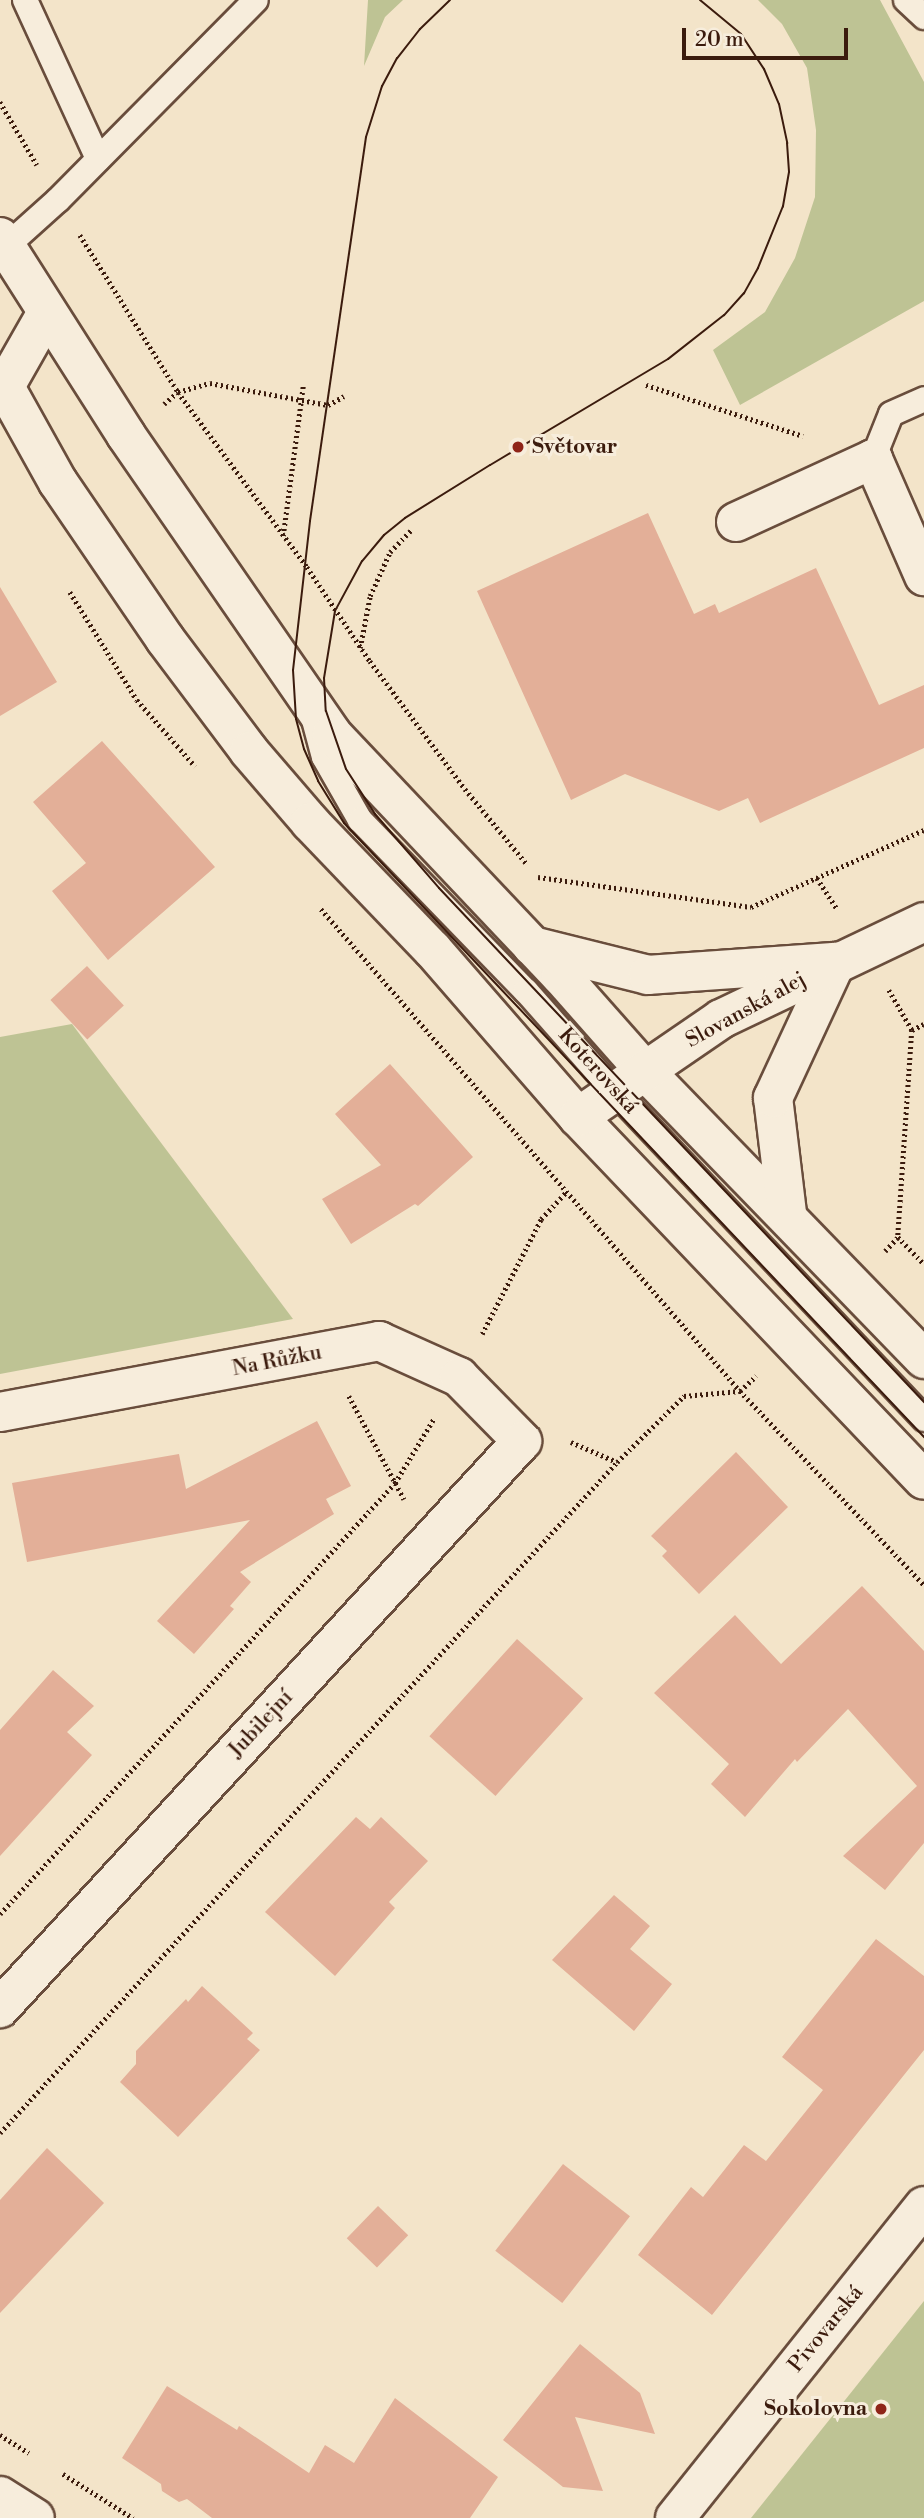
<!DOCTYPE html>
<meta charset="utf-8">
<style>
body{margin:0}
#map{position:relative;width:924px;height:2518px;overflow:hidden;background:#f3e4c9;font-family:"Libre Bodoni",serif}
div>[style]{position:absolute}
.green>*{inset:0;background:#bec394}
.building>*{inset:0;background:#e3af98;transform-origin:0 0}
.path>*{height:4.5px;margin-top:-2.25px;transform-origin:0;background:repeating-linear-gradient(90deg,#3b1b0d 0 2px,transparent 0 5.5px)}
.roads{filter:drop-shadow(2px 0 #694d3c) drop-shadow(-2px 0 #694d3c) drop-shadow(0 2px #694d3c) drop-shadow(0 -2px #694d3c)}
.service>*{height:24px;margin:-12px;padding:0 12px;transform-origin:12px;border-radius:12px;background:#f7eddc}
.minor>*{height:38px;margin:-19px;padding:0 19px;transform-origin:19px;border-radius:19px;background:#f7eddc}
.tertiary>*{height:38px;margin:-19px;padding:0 19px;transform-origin:19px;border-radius:19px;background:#f7eddc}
.secondary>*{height:38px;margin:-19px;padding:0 19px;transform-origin:19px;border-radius:19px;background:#f7eddc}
.tram>*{height:2px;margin:-1px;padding:0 1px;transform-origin:1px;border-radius:1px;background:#3b1b0d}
.dots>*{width:19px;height:19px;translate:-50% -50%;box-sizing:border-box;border:4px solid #f7eddc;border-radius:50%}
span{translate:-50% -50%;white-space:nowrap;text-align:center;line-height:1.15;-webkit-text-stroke:6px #f7eddc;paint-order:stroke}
.poi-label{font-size:21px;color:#3b1b0d;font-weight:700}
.left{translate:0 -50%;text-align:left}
.right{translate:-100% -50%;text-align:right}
.street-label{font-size:21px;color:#3b1b0d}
.scale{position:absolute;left:682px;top:28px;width:166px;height:32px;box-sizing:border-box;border:4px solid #3b1b0d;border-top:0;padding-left:9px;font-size:21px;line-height:24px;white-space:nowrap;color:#3b1b0d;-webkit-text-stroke:5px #f7eddc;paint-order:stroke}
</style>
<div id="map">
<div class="green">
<i style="clip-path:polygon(368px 0,403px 0,385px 17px,364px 66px)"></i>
<i style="clip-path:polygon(758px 0,880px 0,924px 82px,924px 301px,740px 405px,713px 350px,765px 312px,795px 258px,815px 197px,816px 130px,807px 68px,782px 24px)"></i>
<i style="clip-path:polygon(72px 1024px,293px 1319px,0 1374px,0 1037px)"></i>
<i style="clip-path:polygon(924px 2301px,924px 2518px,751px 2518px)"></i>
</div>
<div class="building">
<i style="clip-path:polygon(648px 513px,694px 614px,715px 604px,719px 613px,816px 568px,879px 705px,924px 685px,924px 748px,760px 823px,748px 798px,719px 811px,625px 774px,571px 800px,477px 591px)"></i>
<i style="clip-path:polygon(0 587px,57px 682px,0 716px)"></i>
<i style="clip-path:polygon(102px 741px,215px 867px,108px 960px,52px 891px,86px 863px,33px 802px)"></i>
<i style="left:87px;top:966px;width:54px;height:50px;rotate:47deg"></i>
<i style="clip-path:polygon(390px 1064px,473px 1157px,418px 1206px,415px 1204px,351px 1244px,322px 1199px,381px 1165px,335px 1114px)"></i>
<i style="clip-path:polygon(317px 1421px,351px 1486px,326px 1499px,334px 1514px,240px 1572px,251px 1582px,230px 1606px,234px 1609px,194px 1654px,157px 1621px,250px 1520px,27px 1562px,12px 1483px,179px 1454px,186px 1489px)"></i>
<i style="clip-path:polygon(736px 1452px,788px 1507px,699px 1594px,662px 1556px,667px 1551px,651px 1536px)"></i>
<i style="clip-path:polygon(862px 1586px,924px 1651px,924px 1843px,885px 1890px,843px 1856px,917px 1786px,848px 1709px,797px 1762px,795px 1759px,745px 1817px,711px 1784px,729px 1764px,654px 1693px,735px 1615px,781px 1664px)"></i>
<i style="left:517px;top:1639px;width:89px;height:131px;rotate:42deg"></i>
<i style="clip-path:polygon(53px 1670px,94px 1706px,67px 1732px,92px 1755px,0 1856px,0 1730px)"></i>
<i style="clip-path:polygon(356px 1817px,370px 1829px,381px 1817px,428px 1861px,389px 1902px,395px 1908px,335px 1976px,265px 1912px)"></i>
<i style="clip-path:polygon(614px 1895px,650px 1926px,630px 1949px,672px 1984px,634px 2031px,552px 1960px)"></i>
<i style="clip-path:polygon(876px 1939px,924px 1976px,924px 2050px,712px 2315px,638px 2255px,691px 2187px,703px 2197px,744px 2145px,766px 2161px,823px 2090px,782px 2057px)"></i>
<i style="clip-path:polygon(202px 1986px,253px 2033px,247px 2039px,260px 2050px,178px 2137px,120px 2082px,136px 2064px,136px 2051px,186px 1999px,188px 2002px)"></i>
<i style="clip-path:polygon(47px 2148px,104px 2203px,0 2313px,0 2200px)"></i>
<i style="left:563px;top:2164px;width:85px;height:110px;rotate:38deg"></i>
<i style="left:378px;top:2206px;width:42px;height:45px;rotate:44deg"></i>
<i style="clip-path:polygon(580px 2344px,640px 2393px,655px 2434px,575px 2417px,603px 2491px,563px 2487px,503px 2440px)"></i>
<i style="clip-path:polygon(167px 2386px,237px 2430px,239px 2426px,309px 2473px,325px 2445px,354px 2463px,395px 2398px,498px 2477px,470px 2518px,212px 2518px,187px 2499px,179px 2502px,162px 2491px,161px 2484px,122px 2458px)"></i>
</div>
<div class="path">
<i style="left:0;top:102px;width:73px;rotate:59.6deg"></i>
<i style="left:80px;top:235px;width:185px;rotate:58deg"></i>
<i style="left:178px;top:392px;width:33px;rotate:-16deg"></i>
<i style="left:210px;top:383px;width:120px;rotate:10.6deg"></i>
<i style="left:328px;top:405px;width:18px;rotate:-29deg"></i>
<i style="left:646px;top:385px;width:165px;rotate:18deg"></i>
<i style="left:164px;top:404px;width:18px;rotate:-41deg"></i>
<i style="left:178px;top:392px;width:217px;rotate:53.6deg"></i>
<i style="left:307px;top:567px;width:113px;rotate:56.2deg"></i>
<i style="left:370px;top:661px;width:159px;rotate:53.4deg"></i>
<i style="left:465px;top:789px;width:96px;rotate:50.5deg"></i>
<i style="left:283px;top:536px;width:151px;rotate:-82.4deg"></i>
<i style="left:70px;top:592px;width:127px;rotate:58.2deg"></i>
<i style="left:137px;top:700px;width:88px;rotate:48.7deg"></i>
<i style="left:360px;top:648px;width:53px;rotate:-79.1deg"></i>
<i style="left:370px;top:596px;width:48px;rotate:-65.6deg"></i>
<i style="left:390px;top:552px;width:30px;rotate:-46deg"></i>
<i style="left:538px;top:877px;width:215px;rotate:8deg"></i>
<i style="left:751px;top:907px;width:189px;rotate:-24deg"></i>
<i style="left:817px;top:878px;width:37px;rotate:57deg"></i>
<i style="left:321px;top:909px;width:639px;rotate:49deg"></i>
<i style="left:740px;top:1391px;width:267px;rotate:46.5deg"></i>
<i style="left:889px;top:990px;width:46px;rotate:60.1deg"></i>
<i style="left:912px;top:1030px;width:207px;rotate:93.9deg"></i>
<i style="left:898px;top:1237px;width:37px;rotate:46deg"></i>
<i style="left:912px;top:1030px;width:13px;rotate:-27deg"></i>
<i style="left:885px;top:1251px;width:19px;rotate:-47deg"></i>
<i style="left:482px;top:1334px;width:129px;rotate:-62.8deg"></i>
<i style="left:541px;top:1219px;width:38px;rotate:-47deg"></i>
<i style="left:349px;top:1396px;width:117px;rotate:61.9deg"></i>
<i style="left:571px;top:1442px;width:50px;rotate:23.5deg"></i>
<i style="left:617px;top:1462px;width:94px;rotate:-44.6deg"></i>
<i style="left:684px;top:1396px;width:56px;rotate:-5.1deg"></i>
<i style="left:740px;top:1391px;width:22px;rotate:-43deg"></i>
<i style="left:0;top:1914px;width:585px;rotate:-47.5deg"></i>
<i style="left:395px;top:1483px;width:74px;rotate:-58.9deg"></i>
<i style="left:0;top:2133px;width:912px;rotate:-47.4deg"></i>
<i style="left:0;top:2435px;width:34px;rotate:32deg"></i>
<i style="left:63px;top:2474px;width:83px;rotate:32.2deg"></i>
</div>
<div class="roads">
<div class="service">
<i style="left:25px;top:0;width:175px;rotate:65.3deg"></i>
<i style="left:906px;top:0;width:25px;rotate:43deg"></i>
<i style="left:0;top:252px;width:78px;rotate:-41.9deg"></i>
<i style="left:58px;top:200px;width:281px;rotate:-45.3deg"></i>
<i style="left:873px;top:459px;width:48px;rotate:-68.2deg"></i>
<i style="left:891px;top:414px;width:36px;rotate:-24deg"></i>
<i style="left:314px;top:720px;width:38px;rotate:75deg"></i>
<i style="left:324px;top:757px;width:73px;rotate:60.3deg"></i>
<i style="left:360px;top:820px;width:238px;rotate:45.9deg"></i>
<i style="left:526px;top:991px;width:135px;rotate:48.6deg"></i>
<i style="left:615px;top:1092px;width:450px;rotate:46.6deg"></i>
</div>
<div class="minor">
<i style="left:0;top:389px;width:4px;rotate:-14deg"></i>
<i style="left:4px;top:388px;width:85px;rotate:-60.4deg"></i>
<i style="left:736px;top:522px;width:151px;rotate:-24.7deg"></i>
<i style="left:873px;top:459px;width:128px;rotate:66.4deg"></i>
<i style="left:0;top:1412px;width:386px;rotate:-10.6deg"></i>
<i style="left:379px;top:1341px;width:88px;rotate:24.2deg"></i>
<i style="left:459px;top:1377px;width:90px;rotate:45.5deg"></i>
<i style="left:522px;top:1441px;width:771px;rotate:132.63deg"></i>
<i style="left:0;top:2496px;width:41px;rotate:32.2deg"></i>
<i style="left:675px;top:2518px;width:399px;rotate:-51.4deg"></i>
</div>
<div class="tertiary">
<i style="left:0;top:237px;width:235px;rotate:57.5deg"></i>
<i style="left:126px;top:435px;width:363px;rotate:55.4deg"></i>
<i style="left:332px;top:734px;width:333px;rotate:46.6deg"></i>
<i style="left:561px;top:976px;width:127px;rotate:48.5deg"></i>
<i style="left:645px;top:1071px;width:401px;rotate:45.9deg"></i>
<i style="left:0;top:378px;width:119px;rotate:60.9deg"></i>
<i style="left:58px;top:482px;width:190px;rotate:55.7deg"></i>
<i style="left:165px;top:639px;width:140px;rotate:53.1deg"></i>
<i style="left:249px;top:751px;width:94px;rotate:49.3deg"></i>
<i style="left:310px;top:822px;width:176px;rotate:46.2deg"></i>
<i style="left:432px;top:949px;width:223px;rotate:49deg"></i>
<i style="left:578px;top:1117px;width:501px;rotate:46.37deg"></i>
<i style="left:532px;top:946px;width:120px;rotate:14deg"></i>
<i style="left:648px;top:975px;width:188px;rotate:-4deg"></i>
<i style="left:787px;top:1213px;width:116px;rotate:-96.9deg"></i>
<i style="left:773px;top:1098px;width:150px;rotate:-65.1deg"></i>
</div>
<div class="secondary">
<i style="left:578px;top:1117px;width:173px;rotate:-34.4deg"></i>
<i style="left:721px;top:1019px;width:225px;rotate:-25.5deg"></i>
</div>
</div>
<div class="tram">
<i style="left:450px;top:0;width:42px;rotate:136deg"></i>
<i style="left:420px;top:29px;width:37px;rotate:128deg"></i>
<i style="left:397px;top:58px;width:32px;rotate:118deg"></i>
<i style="left:382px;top:86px;width:53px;rotate:107.4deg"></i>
<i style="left:366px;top:137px;width:388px;rotate:98.3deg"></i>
<i style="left:310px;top:521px;width:150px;rotate:96.5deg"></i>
<i style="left:293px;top:670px;width:49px;rotate:86.5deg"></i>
<i style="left:296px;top:719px;width:31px;rotate:75deg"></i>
<i style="left:304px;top:749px;width:35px;rotate:66deg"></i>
<i style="left:318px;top:781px;width:49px;rotate:58.2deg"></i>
<i style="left:344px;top:823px;width:845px;rotate:46.63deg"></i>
<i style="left:700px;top:0;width:53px;rotate:39.7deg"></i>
<i style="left:741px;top:34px;width:42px;rotate:56.7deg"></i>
<i style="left:764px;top:69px;width:38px;rotate:67deg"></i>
<i style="left:779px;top:104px;width:40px;rotate:78deg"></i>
<i style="left:787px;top:143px;width:29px;rotate:86deg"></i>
<i style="left:789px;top:172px;width:35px;rotate:100deg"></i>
<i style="left:783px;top:206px;width:67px;rotate:112deg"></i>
<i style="left:758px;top:268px;width:29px;rotate:119deg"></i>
<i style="left:744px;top:293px;width:30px;rotate:132deg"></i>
<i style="left:724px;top:315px;width:71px;rotate:141.8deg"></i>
<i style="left:668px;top:359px;width:207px;rotate:149.2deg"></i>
<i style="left:490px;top:465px;width:100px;rotate:148.1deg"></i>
<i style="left:405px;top:518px;width:27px;rotate:141deg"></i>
<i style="left:384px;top:535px;width:34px;rotate:130deg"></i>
<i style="left:362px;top:561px;width:57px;rotate:118.4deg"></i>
<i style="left:335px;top:611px;width:68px;rotate:99.3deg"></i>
<i style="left:324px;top:678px;width:33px;rotate:87deg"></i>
<i style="left:326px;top:711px;width:61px;rotate:71deg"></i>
<i style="left:346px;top:769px;width:54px;rotate:57.2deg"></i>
<i style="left:375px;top:814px;width:98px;rotate:49.1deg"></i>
<i style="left:439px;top:888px;width:707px;rotate:46.66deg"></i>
</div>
<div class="dots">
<i style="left:518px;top:447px;background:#8f2418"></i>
<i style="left:881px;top:2409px;background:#8f2418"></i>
</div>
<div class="poi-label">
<span class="left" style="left:532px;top:447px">Světovar</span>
<span class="right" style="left:867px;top:2409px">Sokolovna</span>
</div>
<div class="street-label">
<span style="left:746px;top:1010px;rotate:-29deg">Slovanská alej</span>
<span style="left:598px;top:1071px;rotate:48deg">Koterovská</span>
<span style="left:277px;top:1361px;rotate:-11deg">Na Růžku</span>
<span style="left:261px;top:1724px;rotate:-47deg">Jubilejní</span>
<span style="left:826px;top:2329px;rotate:-51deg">Pivovarská</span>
</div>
<div class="scale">20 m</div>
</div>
